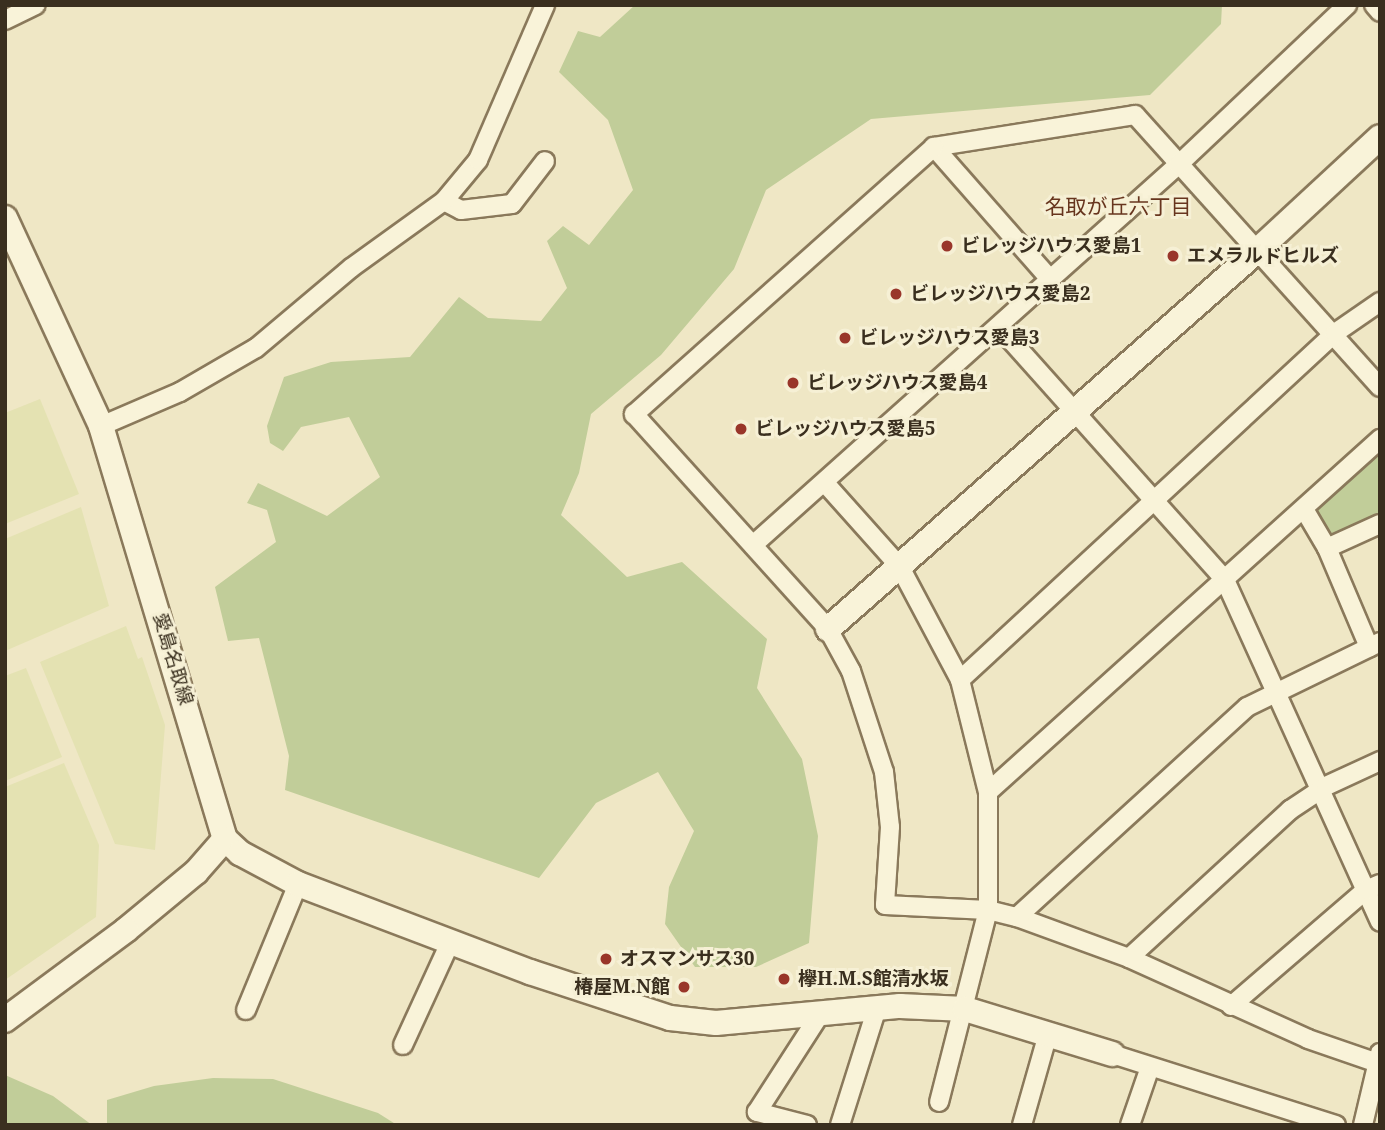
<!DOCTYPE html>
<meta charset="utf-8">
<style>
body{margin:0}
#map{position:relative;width:1385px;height:1130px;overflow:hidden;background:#efe7c5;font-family:"Noto Serif","Noto Sans JP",serif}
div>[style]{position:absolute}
.farmland>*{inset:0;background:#e4e2b2}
.green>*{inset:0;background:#c1cd99}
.roads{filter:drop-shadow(2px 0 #8a795b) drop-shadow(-2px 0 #8a795b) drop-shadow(0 2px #8a795b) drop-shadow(0 -2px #8a795b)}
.street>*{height:18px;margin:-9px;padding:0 9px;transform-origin:9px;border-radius:9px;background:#f9f3d9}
.secondary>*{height:24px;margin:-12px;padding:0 12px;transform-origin:12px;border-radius:12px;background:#f9f3d9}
.dots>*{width:19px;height:19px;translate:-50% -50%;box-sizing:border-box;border:4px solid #f6f0d5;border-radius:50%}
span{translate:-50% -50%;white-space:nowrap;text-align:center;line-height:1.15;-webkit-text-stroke:6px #f6f0d5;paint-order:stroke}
.poi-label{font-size:19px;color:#3a2f1f;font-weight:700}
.left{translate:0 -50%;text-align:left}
.right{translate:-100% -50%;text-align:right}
.street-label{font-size:19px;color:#3a2f1f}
.neighbourhood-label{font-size:21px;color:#67351e}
.frame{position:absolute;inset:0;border:7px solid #3a2f1f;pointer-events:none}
</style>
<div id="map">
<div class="farmland">
<i style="clip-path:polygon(40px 399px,79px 494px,5px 524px,5px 413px)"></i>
<i style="clip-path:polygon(81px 507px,109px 606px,5px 651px,5px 539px)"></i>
<i style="clip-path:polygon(126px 626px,138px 659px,142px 657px,165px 725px,155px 850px,115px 844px,40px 662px)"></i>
<i style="clip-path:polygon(26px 668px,62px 757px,5px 781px,5px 676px)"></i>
<i style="clip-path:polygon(64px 763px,99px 845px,96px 917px,5px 980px,5px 787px)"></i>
</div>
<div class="green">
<i style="clip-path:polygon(635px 5px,1222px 5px,1221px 24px,1150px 95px,871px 119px,766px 190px,734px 269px,661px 355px,591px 414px,579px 473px,561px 515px,627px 577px,682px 562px,767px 639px,757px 688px,802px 759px,818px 836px,809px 943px,756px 967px,695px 967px,665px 924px,669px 887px,694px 831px,658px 772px,596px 803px,539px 878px,285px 790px,289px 756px,259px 638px,228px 641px,215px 587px,276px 542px,267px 510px,247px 503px,258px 483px,327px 516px,380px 477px,349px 417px,301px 427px,283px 451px,270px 443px,267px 426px,284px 377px,331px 362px,410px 357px,459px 297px,488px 318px,541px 321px,567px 288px,547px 241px,563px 226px,589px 245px,633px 190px,608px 120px,559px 72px,578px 31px,600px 37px)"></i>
<i style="clip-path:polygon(1380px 450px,1380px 518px,1336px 540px,1328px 538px,1317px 517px,1317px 505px)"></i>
<i style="clip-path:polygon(5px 1075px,53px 1096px,92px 1125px,5px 1125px)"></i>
<i style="clip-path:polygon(213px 1078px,273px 1079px,378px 1113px,397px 1125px,107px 1125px,107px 1100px,154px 1086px)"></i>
</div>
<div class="roads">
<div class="street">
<i style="left:1374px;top:5px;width:9px;rotate:49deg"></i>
<i style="left:5px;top:20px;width:34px;rotate:-26deg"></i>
<i style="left:934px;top:147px;width:177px;rotate:48.7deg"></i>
<i style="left:444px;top:201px;width:19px;rotate:28deg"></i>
<i style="left:461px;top:210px;width:51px;rotate:-6.7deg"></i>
<i style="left:512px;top:204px;width:54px;rotate:-52.5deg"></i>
<i style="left:999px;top:327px;width:339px;rotate:48.2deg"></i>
<i style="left:1225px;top:580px;width:375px;rotate:65.6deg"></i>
<i style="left:1380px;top:387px;width:366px;rotate:-132deg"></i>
<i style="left:1135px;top:115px;width:204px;rotate:171deg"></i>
<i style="left:934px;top:147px;width:402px;rotate:138.3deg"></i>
<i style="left:634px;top:414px;width:290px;rotate:47.9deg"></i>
<i style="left:828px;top:629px;width:48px;rotate:61.3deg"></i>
<i style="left:851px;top:671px;width:106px;rotate:71.9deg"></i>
<i style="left:884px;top:772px;width:55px;rotate:83.8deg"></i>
<i style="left:890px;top:827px;width:78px;rotate:93.7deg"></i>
<i style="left:885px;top:905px;width:103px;rotate:2.8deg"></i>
<i style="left:988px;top:910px;width:30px;rotate:14deg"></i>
<i style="left:1017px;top:917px;width:119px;rotate:20.1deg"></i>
<i style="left:1129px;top:958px;width:196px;rotate:24.3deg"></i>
<i style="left:1308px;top:1039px;width:76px;rotate:19.1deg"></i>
<i style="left:101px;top:426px;width:86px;rotate:-23.3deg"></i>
<i style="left:180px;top:392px;width:88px;rotate:-30.1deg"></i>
<i style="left:256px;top:348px;width:124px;rotate:-40.1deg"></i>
<i style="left:351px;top:268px;width:115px;rotate:-35.8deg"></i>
<i style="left:444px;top:201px;width:53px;rotate:-50.3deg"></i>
<i style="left:478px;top:160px;width:169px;rotate:-66.6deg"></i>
<i style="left:825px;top:483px;width:113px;rotate:48.2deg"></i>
<i style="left:900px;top:567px;width:128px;rotate:62deg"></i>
<i style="left:960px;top:680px;width:115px;rotate:76deg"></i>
<i style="left:988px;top:792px;width:118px;rotate:90deg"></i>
<i style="left:988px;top:910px;width:198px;rotate:104.3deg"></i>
<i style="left:1304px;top:509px;width:45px;rotate:59.5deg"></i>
<i style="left:1327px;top:548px;width:108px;rotate:67deg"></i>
<i style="left:753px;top:545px;width:570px;rotate:-41.8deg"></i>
<i style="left:1178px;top:165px;width:233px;rotate:-43.4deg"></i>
<i style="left:1327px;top:548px;width:58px;rotate:-24.4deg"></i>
<i style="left:960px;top:680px;width:511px;rotate:-42.78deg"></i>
<i style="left:1335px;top:333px;width:55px;rotate:-34.6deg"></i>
<i style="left:988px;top:792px;width:528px;rotate:-42deg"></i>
<i style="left:1017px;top:917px;width:311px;rotate:-42.4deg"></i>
<i style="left:1247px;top:707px;width:148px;rotate:-26deg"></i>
<i style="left:1129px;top:958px;width:219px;rotate:-42.6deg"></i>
<i style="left:1290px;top:810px;width:43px;rotate:-33.7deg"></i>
<i style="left:1326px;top:786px;width:60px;rotate:-24.8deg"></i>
<i style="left:1231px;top:1006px;width:178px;rotate:-40.7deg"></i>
<i style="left:1366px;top:890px;width:15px;rotate:-23deg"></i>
<i style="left:246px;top:1010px;width:136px;rotate:-67.6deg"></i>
<i style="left:403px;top:1045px;width:112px;rotate:-65.3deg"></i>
<i style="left:1112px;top:1054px;width:235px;rotate:17.6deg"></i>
<i style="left:807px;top:1125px;width:52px;rotate:-165.4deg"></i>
<i style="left:757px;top:1112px;width:120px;rotate:-57.2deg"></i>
<i style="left:840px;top:1125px;width:123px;rotate:-72.5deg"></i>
<i style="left:1022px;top:1125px;width:95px;rotate:-74.1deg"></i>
<i style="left:1130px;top:1125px;width:61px;rotate:-71deg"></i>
<i style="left:1363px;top:1125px;width:74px;rotate:-76.7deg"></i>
</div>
<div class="secondary">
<i style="left:5px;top:218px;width:229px;rotate:65.2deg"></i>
<i style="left:101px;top:426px;width:431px;rotate:73.3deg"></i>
<i style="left:225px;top:839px;width:44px;rotate:131.3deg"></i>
<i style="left:196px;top:872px;width:91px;rotate:140.4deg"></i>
<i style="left:126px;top:930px;width:151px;rotate:143.4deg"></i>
<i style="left:828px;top:629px;width:573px;rotate:-41.39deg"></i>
<i style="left:1258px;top:250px;width:166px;rotate:-42.8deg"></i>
<i style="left:225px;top:839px;width:21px;rotate:43deg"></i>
<i style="left:240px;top:853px;width:66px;rotate:28.1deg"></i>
<i style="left:298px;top:884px;width:248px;rotate:20.8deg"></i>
<i style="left:530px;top:972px;width:147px;rotate:18.2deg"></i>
<i style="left:670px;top:1018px;width:46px;rotate:6.2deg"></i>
<i style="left:716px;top:1023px;width:185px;rotate:-5.3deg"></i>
<i style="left:900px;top:1006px;width:65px;rotate:2.6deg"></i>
<i style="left:965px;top:1009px;width:154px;rotate:17deg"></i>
</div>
</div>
<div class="dots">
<i style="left:947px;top:246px;background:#99362a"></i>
<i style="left:1173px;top:256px;background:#99362a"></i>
<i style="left:896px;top:294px;background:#99362a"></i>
<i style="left:845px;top:338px;background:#99362a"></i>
<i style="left:793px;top:383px;background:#99362a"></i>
<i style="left:741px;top:429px;background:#99362a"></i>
<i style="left:606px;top:959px;background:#99362a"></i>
<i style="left:784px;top:979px;background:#99362a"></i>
<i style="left:684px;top:987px;background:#99362a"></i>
</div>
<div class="poi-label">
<span class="left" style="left:961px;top:246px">ビレッジハウス愛島1</span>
<span class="left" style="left:1187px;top:256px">エメラルドヒルズ</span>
<span class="left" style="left:910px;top:294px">ビレッジハウス愛島2</span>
<span class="left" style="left:859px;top:338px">ビレッジハウス愛島3</span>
<span class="left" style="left:807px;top:383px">ビレッジハウス愛島4</span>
<span class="left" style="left:755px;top:429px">ビレッジハウス愛島5</span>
<span class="left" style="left:620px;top:959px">オスマンサス30</span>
<span class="left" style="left:798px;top:979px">欅H.M.S館清水坂</span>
<span class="right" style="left:670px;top:987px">椿屋M.N館</span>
</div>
<div class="street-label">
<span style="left:173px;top:659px;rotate:73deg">愛島名取線</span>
</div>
<div class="neighbourhood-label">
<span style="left:1118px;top:206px">名取が丘六丁目</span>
</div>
<div class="frame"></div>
</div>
